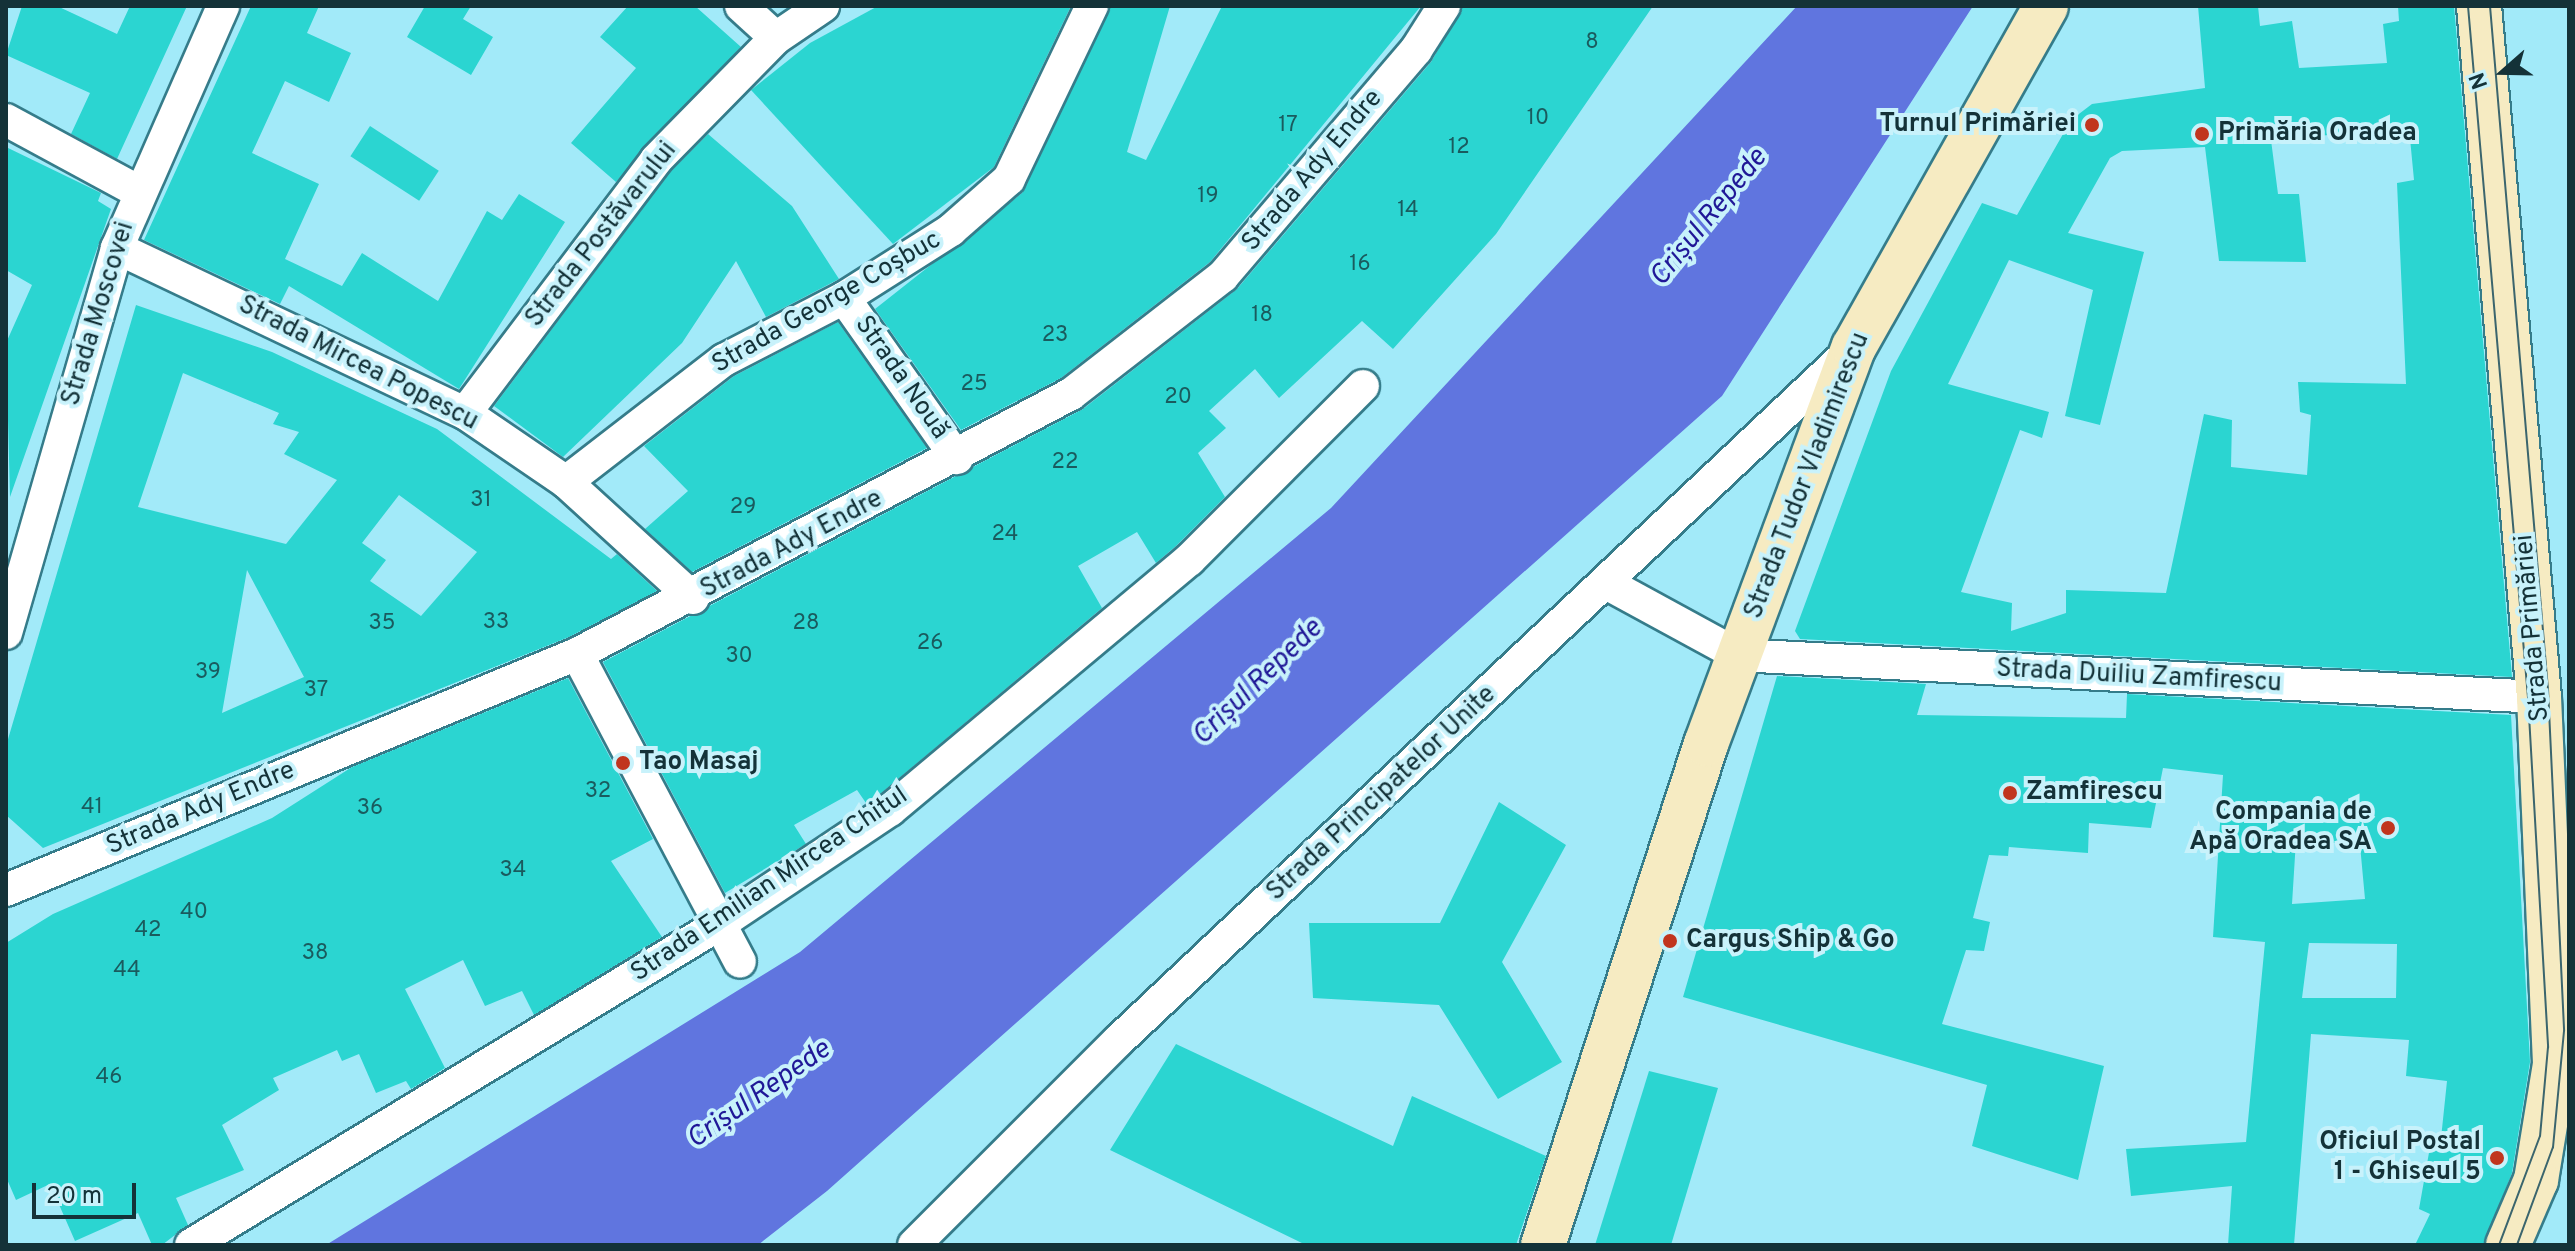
<!DOCTYPE html>
<meta charset="utf-8">
<style>
body{margin:0}
#map{position:relative;width:2575px;height:1251px;overflow:hidden;background:#a2eaf9;font-family:Overpass,sans-serif}
div>[style]{position:absolute}
.water>*{inset:0;background:#6075df}
.building>*{inset:0;background:#2bd5d1;transform-origin:0 0}
.roads{filter:drop-shadow(2px 0 #357c8a) drop-shadow(-2px 0 #357c8a) drop-shadow(0 2px #357c8a) drop-shadow(0 -2px #357c8a)}
.street>*{height:32px;margin:-16px;padding:0 16px;transform-origin:16px;border-radius:16px;background:#fff}
.secondary>*{height:44px;margin:-22px;padding:0 22px;transform-origin:22px;border-radius:22px;background:#f6ebc2}
.tram>*{height:2px;margin:-1px;padding:0 1px;transform-origin:1px;border-radius:1px;background:#3b656d}
.dots>*{width:22px;height:22px;translate:-50% -50%;box-sizing:border-box;border:4px solid #c8f2fb;border-radius:50%}
span{translate:-50% -50%;white-space:nowrap;text-align:center;line-height:1.15;-webkit-text-stroke:8px #c8f2fb;paint-order:stroke}
.number-label{font-size:22px;color:#1a5b5e}
.number-label span{-webkit-text-stroke-width:0}
.poi-label{font-size:26px;color:#143238;font-weight:700}
.right{translate:-100% -50%;text-align:right}
.left{translate:0 -50%;text-align:left}
.street-label{font-size:26px;color:#143238}
.water-label{font-size:28px;color:#201897;font-style:italic}
.frame{position:absolute;inset:0;border:8px solid #143238;pointer-events:none}
.north{position:absolute;left:2463px;top:32px;width:80px;height:80px;-webkit-text-stroke:6px #c8f2fb;paint-order:stroke;rotate:250deg;font-size:22px;font-weight:700;line-height:32px;text-align:center;color:#143238}
.north::after{content:'';display:block;margin:auto;width:28px;height:36px;background:#143238;clip-path:polygon(50% 0,100% 100%,50% 72%,0 100%)}
.scale{position:absolute;left:32px;top:1183px;width:104px;height:36px;box-sizing:border-box;border:4px solid #143238;border-top:0;padding-left:10px;font-size:24px;line-height:28px;white-space:nowrap;color:#143238;-webkit-text-stroke:6px #c8f2fb;paint-order:stroke}
</style>
<div id="map">
<div class="water">
<i style="clip-path:polygon(1797px 6px,1973px 6px,1722px 396px,827px 1191px,758px 1245px,326px 1245px,800px 952px,1331px 508px)"></i>
</div>
<div class="building">
<i style="clip-path:polygon(22px 6px,57px 6px,117px 34px,130px 6px,187px 6px,117px 159px,71px 134px,90px 93px,6px 55px)"></i>
<i style="clip-path:polygon(251px 6px,319px 6px,307px 33px,351px 53px,329px 102px,285px 81px,252px 153px,319px 184px,285px 259px,342px 286px,362px 253px,438px 301px,487px 211px,502px 220px,519px 194px,565px 222px,459px 389px,289px 286px,280px 304px,144px 240px)"></i>
<i style="clip-path:polygon(425px 6px,471px 6px,463px 19px,493px 37px,471px 75px,407px 37px)"></i>
<i style="clip-path:polygon(628px 6px,695px 6px,741px 47px,616px 182px,571px 143px,636px 68px,600px 37px)"></i>
<i style="clip-path:polygon(878px 6px,1071px 6px,994px 167px,893px 244px,751px 90px,810px 43px)"></i>
<i style="clip-path:polygon(1111px 6px,1170px 6px,1127px 152px,1146px 160px,1222px 6px,1421px 6px,1210px 262px,1061px 378px,961px 430px,875px 309px,1022px 193px)"></i>
<i style="clip-path:polygon(1463px 6px,1653px 6px,1496px 234px,1393px 349px,1362px 321px,1279px 398px,1255px 369px,1209px 411px,1226px 428px,1198px 453px,1225px 497px,1176px 546px,1156px 563px,1137px 532px,1078px 566px,1102px 608px,879px 795px,866px 803px,857px 790px,794px 825px,806px 844px,725px 893px,603px 662px,1083px 409px,1237px 289px,1431px 62px)"></i>
<i style="clip-path:polygon(evenodd,2198px 6px,2258px 6px,2260px 26px,2292px 21px,2299px 68px,2387px 63px,2383px 24px,2399px 21px,2398px 6px,2454px 6px,2512px 677px,1800px 639px,1795px 631px,1891px 371px,1982px 203px,2017px 215px,2071px 120px,2092px 104px,2205px 88px,2198px 6px,2409px 128px,2414px 180px,2397px 183px,2406px 384px,2298px 382px,2300px 412px,2311px 415px,2307px 475px,2231px 467px,2232px 420px,2204px 414px,2166px 593px,2066px 590px,2066px 613px,2011px 631px,2012px 603px,1961px 592px,2020px 430px,2042px 438px,2049px 412px,1948px 384px,2009px 260px,2093px 290px,2065px 416px,2100px 425px,2144px 252px,2068px 233px,2110px 158px,2122px 151px,2205px 147px,2219px 261px,2306px 262px,2299px 194px,2278px 194px,2271px 140px,2409px 128px)"></i>
<i style="left:370px;top:126px;width:82px;height:36px;rotate:33deg"></i>
<i style="clip-path:polygon(708px 134px,792px 206px,839px 279px,766px 317px,736px 261px,682px 343px,563px 457px,494px 406px,670px 172px)"></i>
<i style="clip-path:polygon(6px 147px,101px 193px,98px 201px,111px 209px,10px 497px,6px 343px,32px 285px,6px 270px)"></i>
<i style="clip-path:polygon(evenodd,136px 305px,272px 352px,437px 429px,611px 559px,617px 554px,657px 591px,569px 637px,43px 848px,6px 815px,6px 746px,136px 305px,183px 373px,279px 413px,273px 424px,299px 432px,284px 454px,337px 480px,286px 544px,138px 507px,183px 373px,136px 305px,399px 495px,477px 552px,421px 616px,370px 581px,386px 560px,362px 543px,399px 495px,136px 305px,247px 570px,304px 677px,222px 713px,247px 570px)"></i>
<i style="clip-path:polygon(838px 322px,927px 448px,692px 572px,645px 529px,688px 491px,644px 446px,734px 376px)"></i>
<i style="clip-path:polygon(evenodd,1777px 676px,1926px 684px,1917px 715px,2126px 718px,2127px 694px,2511px 715px,2530px 1062px,2512px 1173px,2484px 1245px,2415px 1245px,2430px 1214px,2419px 1209px,2430px 1147px,2440px 1148px,2447px 1081px,2406px 1076px,2409px 1040px,2311px 1034px,2294px 1245px,2228px 1245px,2232px 1186px,2131px 1196px,2126px 1149px,2246px 1142px,2265px 942px,2213px 937px,2223px 775px,2163px 768px,2151px 828px,2089px 823px,2088px 853px,2009px 847px,2008px 856px,1989px 855px,1973px 918px,1990px 922px,1984px 951px,1966px 950px,1942px 1024px,2104px 1066px,2078px 1180px,1972px 1146px,1987px 1085px,1683px 997px,1777px 676px,2296px 840px,2360px 845px,2365px 899px,2292px 904px,2296px 840px,1777px 676px,2309px 943px,2397px 944px,2396px 998px,2302px 998px,2309px 943px)"></i>
<i style="clip-path:polygon(568px 678px,653px 839px,611px 861px,662px 937px,534px 1015px,522px 991px,485px 1006px,463px 960px,405px 989px,445px 1068px,411px 1089px,406px 1081px,376px 1093px,359px 1054px,342px 1061px,337px 1050px,273px 1078px,279px 1090px,222px 1125px,244px 1170px,176px 1198px,188px 1225px,162px 1245px,152px 1245px,138px 1213px,75px 1241px,50px 1184px,16px 1200px,6px 1177px,6px 943px,53px 914px,272px 818px,352px 767px)"></i>
<i style="clip-path:polygon(1499px 802px,1566px 845px,1502px 962px,1562px 1062px,1498px 1099px,1439px 1005px,1313px 998px,1309px 923px,1440px 923px)"></i>
<i style="clip-path:polygon(1176px 1044px,1393px 1146px,1412px 1096px,1546px 1156px,1516px 1245px,1306px 1245px,1110px 1150px)"></i>
<i style="clip-path:polygon(1649px 1071px,1718px 1088px,1671px 1245px,1595px 1245px)"></i>
</div>
<div class="roads">
<div class="street">
<i style="left:741px;top:6px;width:47px;rotate:42.4deg"></i>
<i style="left:6px;top:120px;width:151px;rotate:28.4deg"></i>
<i style="left:117px;top:248px;width:385px;rotate:25.4deg"></i>
<i style="left:465px;top:413px;width:122px;rotate:34.3deg"></i>
<i style="left:566px;top:482px;width:172px;rotate:42.4deg"></i>
<i style="left:844px;top:298px;width:196px;rotate:54.8deg"></i>
<i style="left:465px;top:413px;width:317px;rotate:-52.9deg"></i>
<i style="left:656px;top:160px;width:171px;rotate:-45.5deg"></i>
<i style="left:776px;top:38px;width:57px;rotate:-34.2deg"></i>
<i style="left:566px;top:482px;width:200px;rotate:-37.7deg"></i>
<i style="left:724px;top:360px;width:135px;rotate:-27.3deg"></i>
<i style="left:844px;top:298px;width:127px;rotate:-32.4deg"></i>
<i style="left:951px;top:230px;width:77px;rotate:-41.3deg"></i>
<i style="left:1009px;top:179px;width:192px;rotate:-64.4deg"></i>
<i style="left:1608px;top:584px;width:148px;rotate:28.6deg"></i>
<i style="left:1738px;top:655px;width:802px;rotate:3deg"></i>
<i style="left:6px;top:633px;width:401px;rotate:-73.9deg"></i>
<i style="left:117px;top:248px;width:264px;rotate:-66.3deg"></i>
<i style="left:577px;top:654px;width:348px;rotate:62.1deg"></i>
<i style="left:6px;top:890px;width:618px;rotate:-22.46deg"></i>
<i style="left:577px;top:654px;width:558px;rotate:-27.76deg"></i>
<i style="left:1071px;top:394px;width:192px;rotate:-37.8deg"></i>
<i style="left:1223px;top:276px;width:297px;rotate:-49.5deg"></i>
<i style="left:1416px;top:50px;width:52px;rotate:-57.5deg"></i>
<i style="left:191px;top:1245px;width:617px;rotate:-31.27deg"></i>
<i style="left:718px;top:925px;width:207px;rotate:-33.8deg"></i>
<i style="left:890px;top:810px;width:390px;rotate:-39.9deg"></i>
<i style="left:1189px;top:560px;width:246px;rotate:-45deg"></i>
<i style="left:914px;top:1245px;width:288px;rotate:-45deg"></i>
<i style="left:1118px;top:1041px;width:1000px;rotate:-43.3deg"></i>
</div>
<div class="secondary">
<i style="left:2479px;top:6px;width:694px;rotate:85.04deg"></i>
<i style="left:2539px;top:697px;width:367px;rotate:87.5deg"></i>
<i style="left:2555px;top:1064px;width:118px;rotate:99.3deg"></i>
<i style="left:2536px;top:1180px;width:71px;rotate:113.3deg"></i>
<i style="left:1543px;top:1245px;width:527px;rotate:-71.98deg"></i>
<i style="left:1706px;top:744px;width:424px;rotate:-69.6deg"></i>
<i style="left:1854px;top:347px;width:391px;rotate:-60.6deg"></i>
</div>
</div>
<div class="tram">
<i style="left:2468px;top:6px;width:695px;rotate:85.04deg"></i>
<i style="left:2528px;top:698px;width:350px;rotate:86.7deg"></i>
<i style="left:2548px;top:1047px;width:89px;rotate:95.1deg"></i>
<i style="left:2540px;top:1136px;width:116px;rotate:110.6deg"></i>
<i style="left:2490px;top:6px;width:685px;rotate:85.15deg"></i>
<i style="left:2548px;top:689px;width:342px;rotate:87.3deg"></i>
<i style="left:2564px;top:1031px;width:117px;rotate:95.4deg"></i>
<i style="left:2553px;top:1147px;width:104px;rotate:110.2deg"></i>
</div>
<div class="dots">
<i style="left:2092px;top:125px;background:#c1351e"></i>
<i style="left:2202px;top:134px;background:#c1351e"></i>
<i style="left:623px;top:763px;background:#c1351e"></i>
<i style="left:2010px;top:793px;background:#c1351e"></i>
<i style="left:2388px;top:828px;background:#c1351e"></i>
<i style="left:1670px;top:941px;background:#c1351e"></i>
<i style="left:2497px;top:1158px;background:#c1351e"></i>
</div>
<div class="number-label">
<span style="left:1592px;top:43px">8</span>
<span style="left:1538px;top:119px">10</span>
<span style="left:1288px;top:126px">17</span>
<span style="left:1459px;top:148px">12</span>
<span style="left:1208px;top:197px">19</span>
<span style="left:1408px;top:211px">14</span>
<span style="left:1360px;top:265px">16</span>
<span style="left:1262px;top:316px">18</span>
<span style="left:1055px;top:336px">23</span>
<span style="left:974px;top:385px">25</span>
<span style="left:1178px;top:398px">20</span>
<span style="left:1065px;top:463px">22</span>
<span style="left:481px;top:501px">31</span>
<span style="left:743px;top:508px">29</span>
<span style="left:1005px;top:535px">24</span>
<span style="left:496px;top:623px">33</span>
<span style="left:382px;top:624px">35</span>
<span style="left:806px;top:624px">28</span>
<span style="left:930px;top:644px">26</span>
<span style="left:739px;top:657px">30</span>
<span style="left:208px;top:673px">39</span>
<span style="left:316px;top:691px">37</span>
<span style="left:598px;top:792px">32</span>
<span style="left:92px;top:808px">41</span>
<span style="left:370px;top:809px">36</span>
<span style="left:513px;top:871px">34</span>
<span style="left:194px;top:913px">40</span>
<span style="left:148px;top:931px">42</span>
<span style="left:315px;top:954px">38</span>
<span style="left:127px;top:971px">44</span>
<span style="left:109px;top:1078px">46</span>
</div>
<div class="poi-label">
<span class="right" style="left:2076px;top:125px">Turnul Primăriei</span>
<span class="left" style="left:2218px;top:134px">Primăria Oradea</span>
<span class="left" style="left:639px;top:763px">Tao Masaj</span>
<span class="left" style="left:2026px;top:793px">Zamfirescu</span>
<span class="right" style="left:2372px;top:828px">Compania de<br>Apă Oradea SA</span>
<span class="left" style="left:1686px;top:941px">Cargus Ship &amp; Go</span>
<span class="right" style="left:2481px;top:1158px">Oficiul Postal<br>1 - Ghiseul 5</span>
</div>
<div class="street-label">
<span style="left:1313px;top:171px;rotate:-50deg">Strada Ady Endre</span>
<span style="left:602px;top:235px;rotate:-52deg">Strada Postăvarului</span>
<span style="left:827px;top:303px;rotate:-30deg">Strada George Coșbuc</span>
<span style="left:99px;top:314px;rotate:-73deg">Strada Moscovei</span>
<span style="left:358px;top:364px;rotate:27deg">Strada Mircea Popescu</span>
<span style="left:901px;top:378px;rotate:55deg">Strada Nouă</span>
<span style="left:1808px;top:476px;rotate:-69deg">Strada Tudor Vladimirescu</span>
<span style="left:792px;top:545px;rotate:-28deg">Strada Ady Endre</span>
<span style="left:2533px;top:628px;rotate:-95deg">Strada Primăriei</span>
<span style="left:2139px;top:677px;rotate:3deg">Strada Duiliu Zamfirescu</span>
<span style="left:1382px;top:794px;rotate:-43deg">Strada Principatelor Unite</span>
<span style="left:201px;top:809px;rotate:-23deg">Strada Ady Endre</span>
<span style="left:770px;top:885px;rotate:-34deg">Strada Emilian Mircea Chitul</span>
</div>
<div class="water-label">
<span style="left:1709px;top:218px;rotate:-51deg">Crișul Repede</span>
<span style="left:1258px;top:683px;rotate:-44deg">Crișul Repede</span>
<span style="left:759px;top:1095px;rotate:-35deg">Crișul Repede</span>
</div>
<div class="frame"></div>
<div class="north">N</div>
<div class="scale">20 m</div>
</div>
